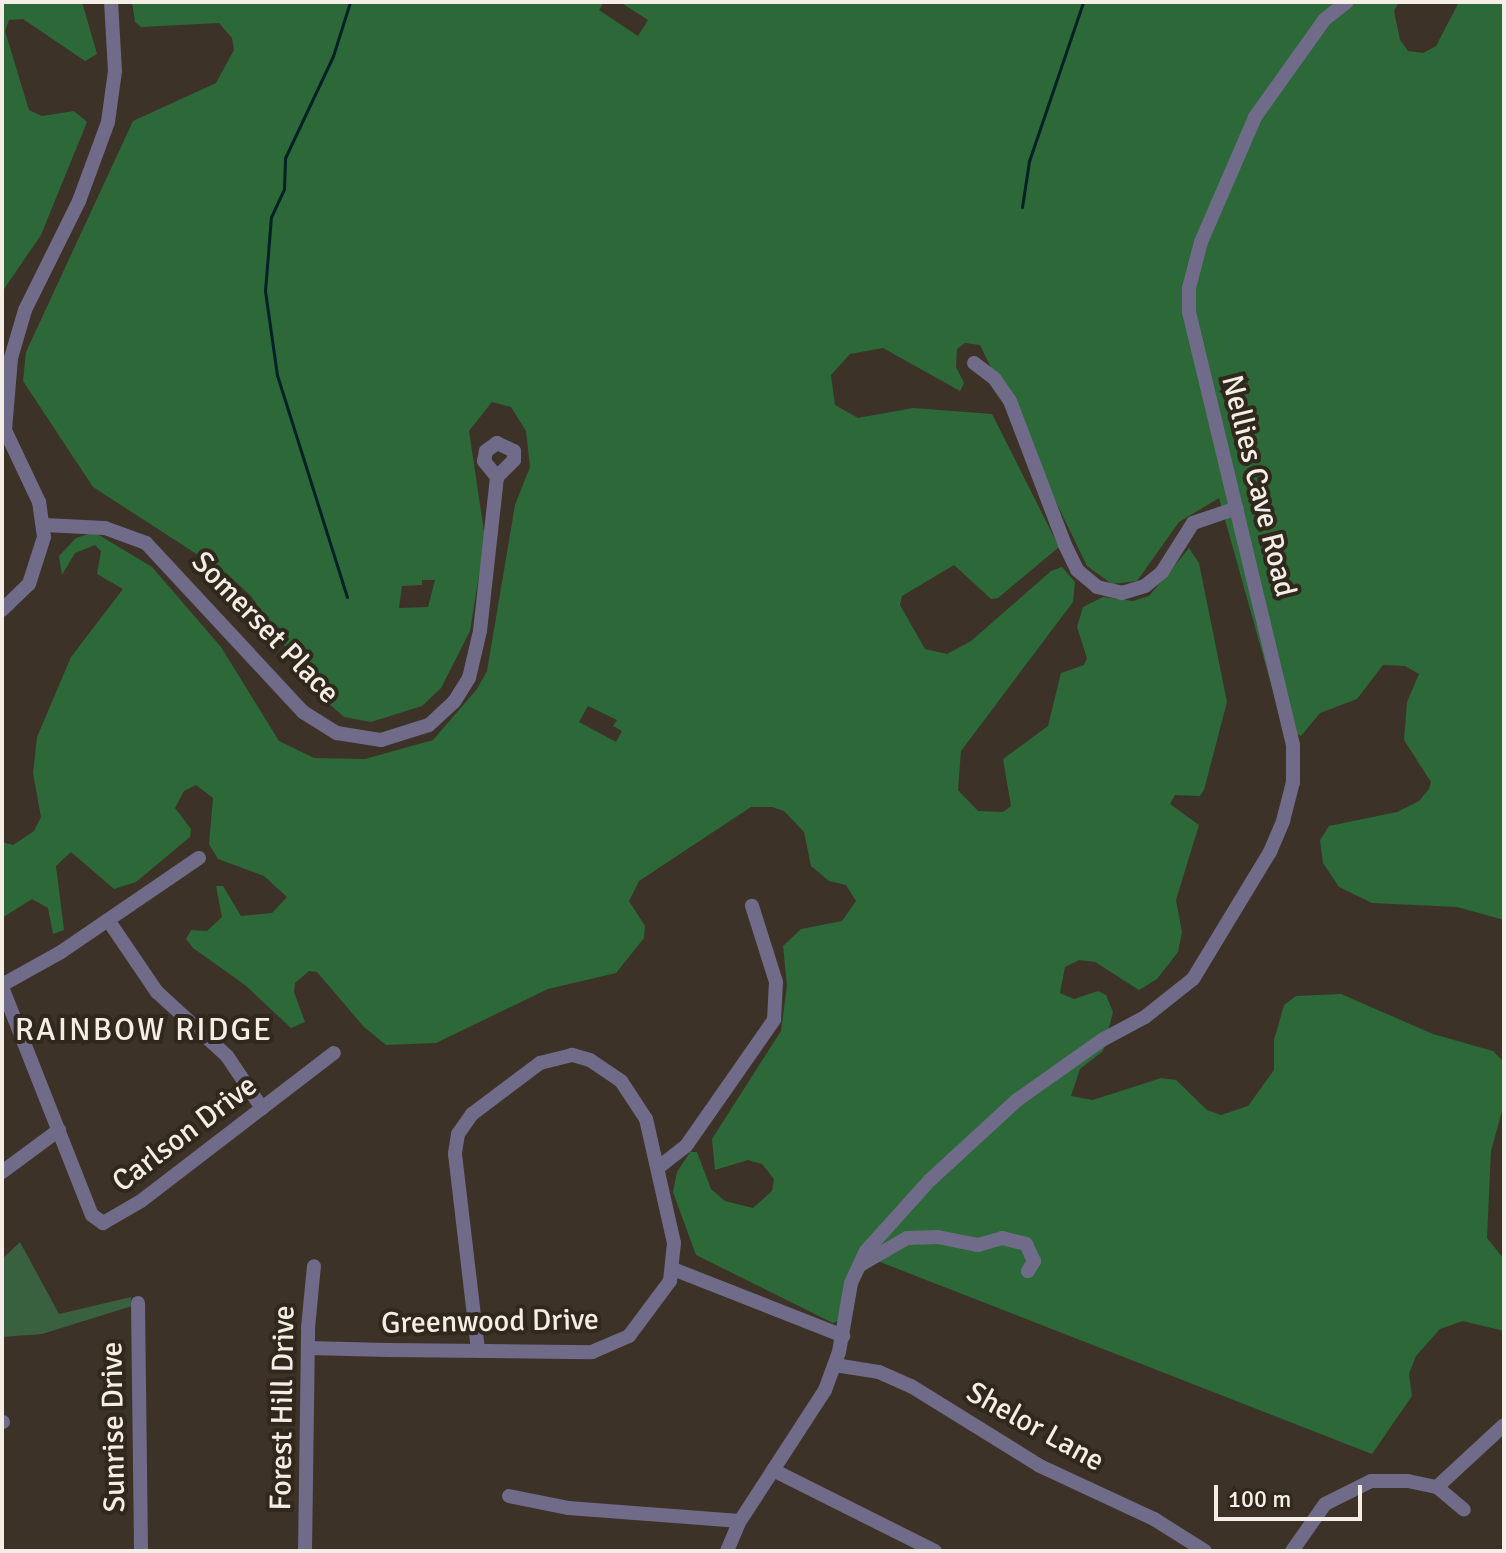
<!DOCTYPE html>
<style>
body{margin:0}
#map{position:relative;width:1506px;height:1553px;overflow:hidden;background:#3c3227;font-family:Signika,sans-serif}
div>[style]{position:absolute}
.green>*{inset:0;background:#39613f}
.forest>*{inset:0;background:#2d6838}
.stream>*{height:3px;margin:-1.5px;padding:0 1.5px;transform-origin:1.5px;border-radius:1.5px;background:#012127}
.minor>*{height:14px;margin:-7px;padding:0 7px;transform-origin:7px;border-radius:7px;background:#6f6b88}
span{translate:-50% -50%;white-space:nowrap;text-align:center;line-height:1.15;-webkit-text-stroke:8px #31281d;paint-order:stroke}
.street-label{font-size:30px;color:#f4eee7}
.neighbourhood-label{font-size:32px;color:#f4eee7;letter-spacing:2px}
.frame{position:absolute;inset:0;border:4px solid #f4eee7;pointer-events:none}
.scale{position:absolute;left:1214px;top:1485px;width:148px;height:36px;box-sizing:border-box;border:4px solid #f4eee7;border-top:0;padding-left:10px;font-size:24px;line-height:28px;white-space:nowrap;color:#f4eee7;-webkit-text-stroke:6px #31281d;paint-order:stroke}
</style>
<div id="map">
<div class="green">
<i style="clip-path:polygon(20px 1242px,59px 1314px,131px 1297px,132px 1306px,42px 1334px,2px 1337px,2px 1259px)"></i>
</div>
<div class="forest">
<i style="clip-path:polygon(2px 2px,82px 2px,97px 54px,85px 61px,23px 19px,9px 20px,5px 31px,29px 110px,42px 116px,74px 111px,87px 122px,41px 235px,2px 292px)"></i>
<i style="clip-path:polygon(evenodd,132px 2px,604px 2px,599px 10px,638px 36px,648px 20px,620px 2px,1399px 2px,1394px 11px,1400px 40px,1408px 51px,1423px 53px,1436px 46px,1459px 2px,1504px 2px,1504px 920px,1457px 907px,1372px 903px,1339px 887px,1323px 863px,1320px 840px,1329px 826px,1397px 812px,1419px 801px,1429px 789px,1431px 782px,1404px 740px,1407px 702px,1419px 674px,1405px 666px,1383px 665px,1357px 699px,1320px 713px,1301px 736px,1283px 727px,1219px 498px,1179px 522px,1137px 581px,1112px 584px,1087px 566px,980px 345px,965px 343px,957px 349px,956px 367px,964px 383px,960px 391px,883px 348px,850px 354px,831px 375px,835px 405px,858px 418px,913px 408px,992px 414px,1059px 547px,998px 598px,991px 599px,954px 565px,902px 596px,900px 605px,925px 649px,947px 654px,971px 641px,1051px 571px,1062px 567px,1075px 582px,1073px 602px,961px 751px,958px 790px,978px 811px,1003px 812px,1011px 806px,1003px 759px,1048px 726px,1061px 673px,1084px 665px,1087px 658px,1077px 627px,1083px 607px,1103px 597px,1133px 601px,1149px 596px,1189px 548px,1199px 563px,1227px 702px,1204px 790px,1200px 796px,1175px 795px,1170px 804px,1199px 825px,1176px 900px,1182px 932px,1178px 952px,1157px 979px,1139px 990px,1095px 962px,1079px 960px,1065px 967px,1060px 993px,1074px 999px,1098px 991px,1106px 995px,1113px 1012px,1103px 1051px,1080px 1069px,1071px 1096px,1093px 1100px,1161px 1078px,1176px 1080px,1207px 1110px,1221px 1115px,1248px 1106px,1274px 1070px,1274px 1040px,1284px 1005px,1296px 996px,1341px 994px,1433px 1034px,1493px 1051px,1504px 1062px,1504px 1104px,1491px 1151px,1487px 1238px,1504px 1259px,1504px 1331px,1463px 1321px,1440px 1329px,1416px 1356px,1409px 1374px,1412px 1396px,1372px 1454px,875px 1260px,858px 1278px,850px 1315px,833px 1323px,696px 1255px,673px 1192px,677px 1172px,690px 1152px,697px 1152px,711px 1189px,725px 1201px,753px 1208px,772px 1191px,774px 1179px,762px 1164px,748px 1160px,715px 1170px,712px 1139px,781px 1031px,787px 986px,783px 946px,801px 929px,842px 921px,856px 901px,846px 885px,829px 881px,811px 866px,804px 832px,784px 811px,772px 807px,751px 807px,639px 881px,629px 901px,645px 926px,644px 938px,616px 973px,548px 989px,436px 1043px,386px 1045px,364px 1027px,317px 972px,309px 971px,295px 983px,294px 992px,305px 1022px,291px 1028px,245px 985px,193px 948px,186px 939px,191px 930px,207px 931px,222px 917px,216px 886px,223px 886px,241px 916px,272px 913px,287px 897px,264px 876px,218px 859px,209px 844px,213px 798px,196px 785px,184px 791px,175px 808px,191px 829px,190px 837px,136px 882px,114px 889px,71px 852px,56px 866px,64px 930px,53px 934px,48px 908px,32px 899px,2px 918px,2px 842px,13px 845px,34px 831px,41px 817px,33px 773px,37px 737px,71px 657px,123px 589px,97px 574px,101px 551px,95px 545px,75px 553px,62px 575px,59px 556px,76px 538px,94px 532px,152px 567px,221px 647px,279px 741px,314px 758px,365px 759px,433px 740px,477px 689px,487px 671px,515px 505px,530px 467px,526px 431px,511px 407px,492px 402px,469px 431px,485px 538px,470px 631px,441px 688px,422px 706px,371px 722px,344px 717px,317px 693px,251px 596px,226px 573px,93px 487px,23px 381px,26px 352px,133px 121px,216px 83px,234px 50px,232px 38px,219px 23px,141px 27px,135px 22px,132px 2px,422px 580px,435px 580px,428px 607px,399px 608px,402px 586px,422px 585px,422px 580px,132px 2px,588px 706px,617px 720px,613px 726px,622px 731px,616px 742px,579px 722px,588px 706px)"></i>
</div>
<div class="stream">
<i style="left:1022px;top:207px;width:47px;rotate:-81.3deg"></i>
<i style="left:1029px;top:161px;width:168px;rotate:-71.2deg"></i>
<i style="left:347px;top:597px;width:233px;rotate:-107.5deg"></i>
<i style="left:277px;top:375px;width:85px;rotate:-98.1deg"></i>
<i style="left:265px;top:291px;width:74px;rotate:-85.4deg"></i>
<i style="left:271px;top:217px;width:31px;rotate:-65deg"></i>
<i style="left:284px;top:189px;width:31px;rotate:-88deg"></i>
<i style="left:285px;top:158px;width:113px;rotate:-64.8deg"></i>
<i style="left:333px;top:56px;width:57px;rotate:-72.5deg"></i>
</div>
<div class="minor">
<i style="left:974px;top:363px;width:25px;rotate:37deg"></i>
<i style="left:994px;top:378px;width:28px;rotate:55deg"></i>
<i style="left:1010px;top:401px;width:154px;rotate:69.1deg"></i>
<i style="left:1065px;top:545px;width:28px;rotate:64deg"></i>
<i style="left:1077px;top:570px;width:26px;rotate:40deg"></i>
<i style="left:1097px;top:587px;width:26px;rotate:13deg"></i>
<i style="left:1122px;top:593px;width:24px;rotate:-17deg"></i>
<i style="left:1145px;top:586px;width:22px;rotate:-39deg"></i>
<i style="left:1162px;top:572px;width:58px;rotate:-57.7deg"></i>
<i style="left:1193px;top:523px;width:46px;rotate:-18.8deg"></i>
<i style="left:44px;top:525px;width:61px;rotate:2.8deg"></i>
<i style="left:105px;top:528px;width:44px;rotate:20.1deg"></i>
<i style="left:146px;top:543px;width:231px;rotate:47.1deg"></i>
<i style="left:303px;top:712px;width:40px;rotate:32deg"></i>
<i style="left:337px;top:733px;width:45px;rotate:9deg"></i>
<i style="left:381px;top:740px;width:50px;rotate:-17.4deg"></i>
<i style="left:429px;top:725px;width:34px;rotate:-43deg"></i>
<i style="left:454px;top:702px;width:28px;rotate:-58deg"></i>
<i style="left:469px;top:678px;width:48px;rotate:-76.8deg"></i>
<i style="left:480px;top:631px;width:155px;rotate:-83.7deg"></i>
<i style="left:497px;top:477px;width:24px;rotate:-45deg"></i>
<i style="left:514px;top:460px;width:9px;rotate:-90deg"></i>
<i style="left:514px;top:451px;width:19px;rotate:-155deg"></i>
<i style="left:497px;top:443px;width:14px;rotate:144deg"></i>
<i style="left:486px;top:451px;width:10px;rotate:101deg"></i>
<i style="left:484px;top:461px;width:21px;rotate:51deg"></i>
<i style="left:2px;top:610px;width:37px;rotate:-44deg"></i>
<i style="left:29px;top:584px;width:49px;rotate:-72.3deg"></i>
<i style="left:44px;top:537px;width:35px;rotate:-98deg"></i>
<i style="left:39px;top:502px;width:80px;rotate:-115.3deg"></i>
<i style="left:5px;top:430px;width:72px;rotate:-85.2deg"></i>
<i style="left:11px;top:358px;width:50px;rotate:-73.7deg"></i>
<i style="left:25px;top:310px;width:122px;rotate:-63.6deg"></i>
<i style="left:79px;top:201px;width:84px;rotate:-69.8deg"></i>
<i style="left:108px;top:122px;width:51px;rotate:-82.2deg"></i>
<i style="left:115px;top:71px;width:69px;rotate:-93.3deg"></i>
<i style="left:108px;top:920px;width:87px;rotate:55.8deg"></i>
<i style="left:157px;top:992px;width:95px;rotate:42.4deg"></i>
<i style="left:227px;top:1056px;width:63px;rotate:56.1deg"></i>
<i style="left:2px;top:985px;width:68px;rotate:-29.2deg"></i>
<i style="left:61px;top:952px;width:167px;rotate:-34.3deg"></i>
<i style="left:2px;top:987px;width:245px;rotate:68.5deg"></i>
<i style="left:92px;top:1215px;width:14px;rotate:36deg"></i>
<i style="left:103px;top:1223px;width:44px;rotate:-30.1deg"></i>
<i style="left:141px;top:1201px;width:243px;rotate:-37.5deg"></i>
<i style="left:659px;top:1167px;width:34px;rotate:-38deg"></i>
<i style="left:686px;top:1146px;width:154px;rotate:-55.1deg"></i>
<i style="left:774px;top:1020px;width:38px;rotate:-87deg"></i>
<i style="left:776px;top:982px;width:80px;rotate:-107.5deg"></i>
<i style="left:2px;top:1172px;width:71px;rotate:-36.4deg"></i>
<i style="left:862px;top:1264px;width:52px;rotate:-30deg"></i>
<i style="left:907px;top:1238px;width:31px;rotate:-2deg"></i>
<i style="left:938px;top:1237px;width:41px;rotate:11.3deg"></i>
<i style="left:978px;top:1245px;width:25px;rotate:-16deg"></i>
<i style="left:1002px;top:1238px;width:25px;rotate:14deg"></i>
<i style="left:1026px;top:1244px;width:19px;rotate:65deg"></i>
<i style="left:1034px;top:1261px;width:12px;rotate:121deg"></i>
<i style="left:673px;top:1269px;width:183px;rotate:21.5deg"></i>
<i style="left:138px;top:1303px;width:248px;rotate:89.3deg"></i>
<i style="left:308px;top:1348px;width:80px;rotate:1.4deg"></i>
<i style="left:388px;top:1350px;width:204px;rotate:0.6deg"></i>
<i style="left:592px;top:1352px;width:40px;rotate:-23.4deg"></i>
<i style="left:629px;top:1336px;width:69px;rotate:-53.3deg"></i>
<i style="left:670px;top:1281px;width:38px;rotate:-84deg"></i>
<i style="left:674px;top:1243px;width:127px;rotate:-102.7deg"></i>
<i style="left:646px;top:1119px;width:45px;rotate:-123.3deg"></i>
<i style="left:621px;top:1081px;width:37px;rotate:-146deg"></i>
<i style="left:590px;top:1060px;width:19px;rotate:-164deg"></i>
<i style="left:572px;top:1055px;width:33px;rotate:166deg"></i>
<i style="left:540px;top:1063px;width:85px;rotate:143.1deg"></i>
<i style="left:472px;top:1114px;width:24px;rotate:125deg"></i>
<i style="left:458px;top:1134px;width:20px;rotate:99deg"></i>
<i style="left:455px;top:1154px;width:198px;rotate:83.3deg"></i>
<i style="left:835px;top:1365px;width:45px;rotate:9deg"></i>
<i style="left:879px;top:1372px;width:35px;rotate:24deg"></i>
<i style="left:911px;top:1386px;width:152px;rotate:31.8deg"></i>
<i style="left:1040px;top:1466px;width:126px;rotate:24.9deg"></i>
<i style="left:1154px;top:1519px;width:60px;rotate:32.1deg"></i>
<i style="left:2px;top:1422px;width:1px"></i>
<i style="left:773px;top:1470px;width:181px;rotate:26.6deg"></i>
<i style="left:1437px;top:1487px;width:91px;rotate:-42.8deg"></i>
<i style="left:509px;top:1496px;width:60px;rotate:11.5deg"></i>
<i style="left:568px;top:1508px;width:172px;rotate:4.3deg"></i>
<i style="left:305px;top:1551px;width:223px;rotate:-89.2deg"></i>
<i style="left:308px;top:1328px;width:62px;rotate:-84.5deg"></i>
<i style="left:727px;top:1551px;width:33px;rotate:-67deg"></i>
<i style="left:740px;top:1521px;width:156px;rotate:-57deg"></i>
<i style="left:825px;top:1390px;width:40px;rotate:-69.8deg"></i>
<i style="left:839px;top:1352px;width:70px;rotate:-80.1deg"></i>
<i style="left:851px;top:1283px;width:35px;rotate:-65deg"></i>
<i style="left:866px;top:1251px;width:94px;rotate:-48deg"></i>
<i style="left:929px;top:1181px;width:120px;rotate:-42.6deg"></i>
<i style="left:1017px;top:1100px;width:104px;rotate:-35.2deg"></i>
<i style="left:1102px;top:1040px;width:49px;rotate:-28.1deg"></i>
<i style="left:1145px;top:1017px;width:61px;rotate:-38.4deg"></i>
<i style="left:1193px;top:979px;width:149px;rotate:-58.8deg"></i>
<i style="left:1270px;top:852px;width:34px;rotate:-67deg"></i>
<i style="left:1283px;top:821px;width:40px;rotate:-75.6deg"></i>
<i style="left:1293px;top:782px;width:37px;rotate:-90deg"></i>
<i style="left:1293px;top:745px;width:445px;rotate:-103.5deg"></i>
<i style="left:1189px;top:312px;width:24px;rotate:-90deg"></i>
<i style="left:1189px;top:288px;width:48px;rotate:-75.4deg"></i>
<i style="left:1201px;top:242px;width:136px;rotate:-66.6deg"></i>
<i style="left:1255px;top:117px;width:120px;rotate:-54.5deg"></i>
<i style="left:1325px;top:19px;width:28px;rotate:-38deg"></i>
<i style="left:1292px;top:1551px;width:57px;rotate:-54.9deg"></i>
<i style="left:1325px;top:1504px;width:51px;rotate:-26.6deg"></i>
<i style="left:1371px;top:1481px;width:37px"></i>
<i style="left:1408px;top:1481px;width:30px;rotate:12deg"></i>
<i style="left:1437px;top:1487px;width:35px;rotate:40deg"></i>
</div>
<div class="street-label">
<span style="left:1258px;top:486px;rotate:76deg">Nellies Cave Road</span>
<span style="left:265px;top:628px;rotate:46deg">Somerset Place</span>
<span style="left:185px;top:1134px;rotate:-37deg">Carlson Drive</span>
<span style="left:490px;top:1322px;rotate:-1deg">Greenwood Drive</span>
<span style="left:283px;top:1408px;rotate:-89deg">Forest Hill Drive</span>
<span style="left:114px;top:1427px;rotate:-91deg">Sunrise Drive</span>
<span style="left:1035px;top:1427px;rotate:29deg">Shelor Lane</span>
</div>
<div class="neighbourhood-label">
<span style="left:144px;top:1030px">RAINBOW RIDGE</span>
</div>
<div class="frame"></div>
<div class="scale">100 m</div>
</div>
